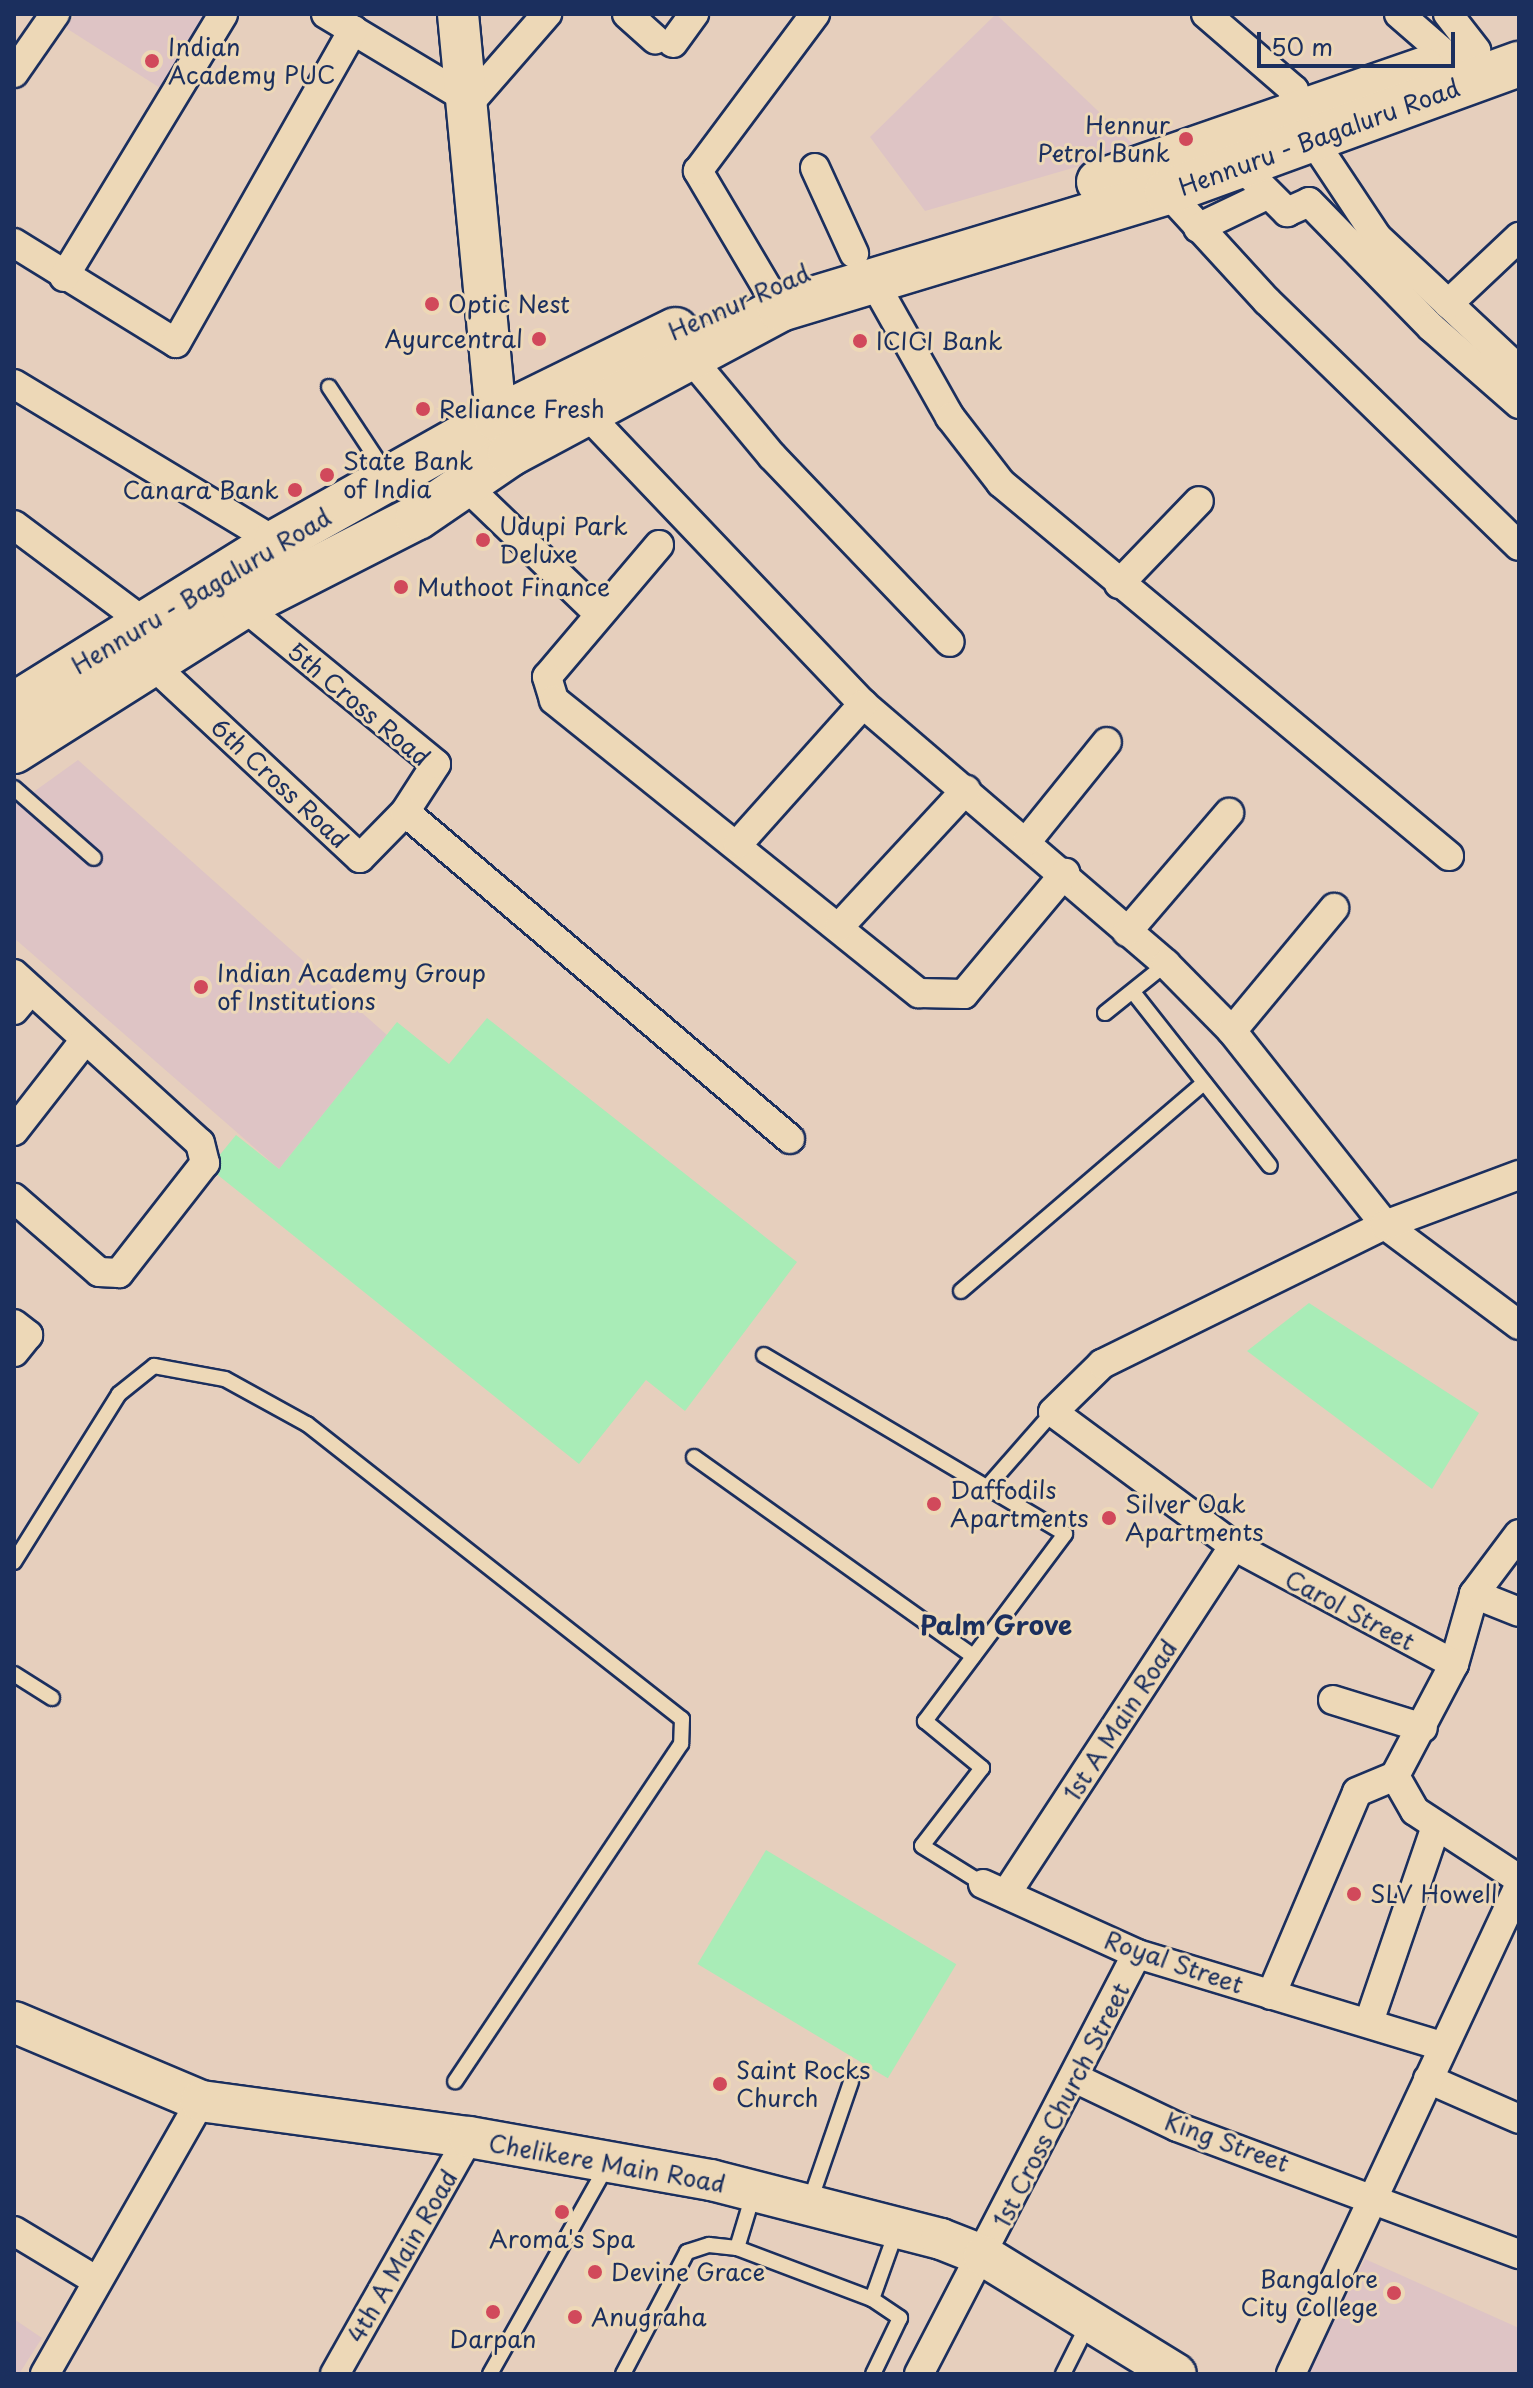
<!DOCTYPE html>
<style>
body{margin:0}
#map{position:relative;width:1533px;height:2388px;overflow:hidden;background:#e6cfbd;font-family:"Playpen Sans",sans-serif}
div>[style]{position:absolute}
.built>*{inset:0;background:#dec4c5}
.green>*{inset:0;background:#a9ecb7;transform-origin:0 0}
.roads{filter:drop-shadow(2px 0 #1b2f5e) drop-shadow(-2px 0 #1b2f5e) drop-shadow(0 2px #1b2f5e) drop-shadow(0 -2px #1b2f5e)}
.lane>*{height:14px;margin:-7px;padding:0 7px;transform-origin:7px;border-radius:7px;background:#edd8b7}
.street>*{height:28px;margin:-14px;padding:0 14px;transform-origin:14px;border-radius:14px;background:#edd8b7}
.secondary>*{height:40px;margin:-20px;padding:0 20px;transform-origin:20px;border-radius:20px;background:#edd8b7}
.primary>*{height:44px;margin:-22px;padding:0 22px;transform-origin:22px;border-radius:22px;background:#edd8b7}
.dots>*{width:22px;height:22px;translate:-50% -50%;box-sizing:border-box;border:4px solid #edd8b7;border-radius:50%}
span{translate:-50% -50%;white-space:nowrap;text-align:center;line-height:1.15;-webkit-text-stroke:6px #edd8b7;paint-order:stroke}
.poi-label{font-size:24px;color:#1b2f5e}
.left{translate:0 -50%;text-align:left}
.right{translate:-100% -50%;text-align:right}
.street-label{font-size:24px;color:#1b2f5e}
.neighbourhood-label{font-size:26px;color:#1b2f5e;font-weight:700}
.frame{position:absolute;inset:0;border:16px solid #1b2f5e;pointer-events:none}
.scale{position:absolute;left:1257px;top:32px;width:198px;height:36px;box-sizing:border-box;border:4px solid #1b2f5e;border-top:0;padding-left:10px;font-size:24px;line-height:28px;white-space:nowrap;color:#1b2f5e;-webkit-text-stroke:6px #edd8b7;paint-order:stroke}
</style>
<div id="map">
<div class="built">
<i style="clip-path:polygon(75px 14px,214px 14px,168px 93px,66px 28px)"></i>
<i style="clip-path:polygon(996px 14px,1138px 149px,925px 211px,870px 137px)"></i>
<i style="clip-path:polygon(78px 760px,387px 1035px,279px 1169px,14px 938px,14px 806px)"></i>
<i style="clip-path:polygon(1365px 2259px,1519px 2328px,1519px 2374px,1305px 2374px)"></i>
<i style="clip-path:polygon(14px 2319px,42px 2338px,19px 2374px,14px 2374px)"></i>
</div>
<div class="green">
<i style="clip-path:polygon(487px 1018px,797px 1262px,685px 1411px,646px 1380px,579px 1464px,209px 1168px,236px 1135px,279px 1169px,397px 1022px,449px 1064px)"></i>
<i style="clip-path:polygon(1309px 1303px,1479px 1413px,1432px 1489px,1247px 1351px)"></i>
<i style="left:766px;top:1850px;width:222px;height:133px;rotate:31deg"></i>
</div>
<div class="roads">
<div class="lane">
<i style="left:329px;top:387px;width:107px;rotate:56.5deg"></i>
<i style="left:14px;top:788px;width:106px;rotate:41.2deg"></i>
<i style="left:1133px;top:992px;width:221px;rotate:51.8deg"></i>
<i style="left:1105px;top:1013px;width:78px;rotate:-38.8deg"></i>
<i style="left:961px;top:1291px;width:320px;rotate:-40.6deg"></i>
<i style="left:764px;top:1355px;width:350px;rotate:30.7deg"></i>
<i style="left:1065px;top:1534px;width:234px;rotate:126.8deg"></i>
<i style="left:925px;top:1721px;width:74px;rotate:39.5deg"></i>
<i style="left:982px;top:1768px;width:98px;rotate:127.6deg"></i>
<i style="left:922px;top:1846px;width:72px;rotate:31.9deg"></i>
<i style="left:694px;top:1457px;width:343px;rotate:35.5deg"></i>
<i style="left:988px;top:1486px;width:98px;rotate:-48.7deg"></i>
<i style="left:14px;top:1562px;width:198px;rotate:-58deg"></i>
<i style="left:119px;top:1394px;width:45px;rotate:-38.7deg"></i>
<i style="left:154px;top:1366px;width:72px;rotate:10.4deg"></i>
<i style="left:225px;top:1379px;width:94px;rotate:28.8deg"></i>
<i style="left:307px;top:1424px;width:477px;rotate:38.2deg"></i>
<i style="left:682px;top:1719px;width:25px;rotate:92deg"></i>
<i style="left:681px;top:1744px;width:406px;rotate:123.8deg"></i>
<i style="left:14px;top:1674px;width:45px;rotate:32.3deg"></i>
<i style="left:810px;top:2201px;width:126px;rotate:-71deg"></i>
<i style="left:737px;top:2248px;width:55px;rotate:-73.2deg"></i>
<i style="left:872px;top:2299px;width:74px;rotate:-70.3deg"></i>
<i style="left:490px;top:2374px;width:237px;rotate:-60.7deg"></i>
<i style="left:623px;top:2374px;width:138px;rotate:-62.3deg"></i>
<i style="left:687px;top:2252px;width:23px;rotate:-18deg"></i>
<i style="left:709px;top:2245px;width:28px;rotate:6deg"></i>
<i style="left:737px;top:2248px;width:144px;rotate:20.7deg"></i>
<i style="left:872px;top:2299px;width:34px;rotate:34deg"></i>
<i style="left:900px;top:2318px;width:62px;rotate:115.7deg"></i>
<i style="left:1063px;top:2374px;width:56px;rotate:-63.4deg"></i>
</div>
<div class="street">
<i style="left:326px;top:14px;width:169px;rotate:31deg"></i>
<i style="left:471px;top:101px;width:116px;rotate:-48.9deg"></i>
<i style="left:627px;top:14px;width:38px;rotate:42deg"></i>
<i style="left:1206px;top:14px;width:116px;rotate:40.8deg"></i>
<i style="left:1294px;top:90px;width:25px;rotate:97deg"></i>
<i style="left:1399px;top:14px;width:72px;rotate:41deg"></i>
<i style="left:1448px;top:14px;width:46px;rotate:52.1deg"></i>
<i style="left:673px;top:43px;width:36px;rotate:-54deg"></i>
<i style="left:14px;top:73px;width:72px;rotate:-55.2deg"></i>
<i style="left:1314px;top:142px;width:114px;rotate:56.4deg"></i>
<i style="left:1377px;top:237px;width:195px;rotate:43.1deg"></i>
<i style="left:1242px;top:167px;width:64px;rotate:45deg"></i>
<i style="left:1287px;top:212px;width:24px;rotate:-24deg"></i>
<i style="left:1309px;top:202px;width:175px;rotate:45.7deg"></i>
<i style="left:1431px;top:327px;width:117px;rotate:41.2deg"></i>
<i style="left:815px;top:168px;width:94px;rotate:65.4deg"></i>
<i style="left:1167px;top:192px;width:148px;rotate:47.5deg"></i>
<i style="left:1267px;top:301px;width:351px;rotate:44.2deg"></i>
<i style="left:1198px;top:228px;width:76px;rotate:-25.6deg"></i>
<i style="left:14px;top:243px;width:190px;rotate:31.7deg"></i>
<i style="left:176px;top:343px;width:360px;rotate:-60.5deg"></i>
<i style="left:64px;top:277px;width:307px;rotate:-58.8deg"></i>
<i style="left:871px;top:277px;width:161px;rotate:60.6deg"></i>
<i style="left:950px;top:417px;width:83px;rotate:52.3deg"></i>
<i style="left:1001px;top:483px;width:583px;rotate:39.78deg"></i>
<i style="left:766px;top:286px;width:134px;rotate:-120.6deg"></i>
<i style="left:698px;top:171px;width:196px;rotate:-53.3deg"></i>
<i style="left:1448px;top:304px;width:98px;rotate:-43.3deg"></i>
<i style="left:688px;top:355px;width:131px;rotate:50.3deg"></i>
<i style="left:772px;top:456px;width:257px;rotate:46.3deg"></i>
<i style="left:14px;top:384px;width:306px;rotate:31.1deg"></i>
<i style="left:585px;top:412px;width:403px;rotate:46.4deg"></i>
<i style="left:863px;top:704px;width:399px;rotate:40.6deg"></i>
<i style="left:1166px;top:964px;width:94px;rotate:45.4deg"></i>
<i style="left:1232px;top:1031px;width:247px;rotate:51.7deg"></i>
<i style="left:1385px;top:1225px;width:167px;rotate:36.7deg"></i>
<i style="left:465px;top:485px;width:182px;rotate:43.9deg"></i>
<i style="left:14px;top:525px;width:164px;rotate:36.8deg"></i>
<i style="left:659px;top:545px;width:173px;rotate:130.3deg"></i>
<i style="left:547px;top:677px;width:24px;rotate:73deg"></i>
<i style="left:554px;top:700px;width:468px;rotate:38.8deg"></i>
<i style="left:919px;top:993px;width:45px;rotate:1.3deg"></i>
<i style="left:964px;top:994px;width:158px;rotate:-50.1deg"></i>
<i style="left:1119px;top:584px;width:115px;rotate:-46.1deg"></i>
<i style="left:153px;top:665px;width:283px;rotate:43deg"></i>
<i style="left:360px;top:858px;width:64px;rotate:-45.6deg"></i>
<i style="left:405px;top:812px;width:57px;rotate:-57.1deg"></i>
<i style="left:436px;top:764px;width:249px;rotate:-140.7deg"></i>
<i style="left:405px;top:812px;width:505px;rotate:40.34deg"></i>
<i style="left:1027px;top:841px;width:127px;rotate:-51.1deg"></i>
<i style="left:738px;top:844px;width:188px;rotate:-48.2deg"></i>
<i style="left:839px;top:927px;width:187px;rotate:-47.2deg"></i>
<i style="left:1127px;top:932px;width:157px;rotate:-49.4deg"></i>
<i style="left:14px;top:974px;width:251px;rotate:42.3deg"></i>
<i style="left:200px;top:1143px;width:21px;rotate:76deg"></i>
<i style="left:205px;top:1163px;width:140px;rotate:128deg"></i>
<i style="left:119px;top:1273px;width:20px;rotate:-177deg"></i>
<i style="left:99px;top:1272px;width:113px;rotate:-139deg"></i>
<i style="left:14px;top:1010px;width:26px;rotate:-50deg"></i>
<i style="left:1232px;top:1031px;width:160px;rotate:-50.3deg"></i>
<i style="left:14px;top:1131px;width:114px;rotate:-52.1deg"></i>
<i style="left:14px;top:1324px;width:18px;rotate:38deg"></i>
<i style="left:28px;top:1335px;width:22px;rotate:129deg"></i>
<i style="left:1519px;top:1534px;width:75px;rotate:126.9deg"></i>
<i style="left:1474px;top:1594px;width:73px;rotate:105.9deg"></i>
<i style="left:1454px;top:1664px;width:127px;rotate:117.8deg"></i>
<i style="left:1395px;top:1776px;width:40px;rotate:60.3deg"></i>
<i style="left:1415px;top:1811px;width:124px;rotate:33.2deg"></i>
<i style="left:1474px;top:1594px;width:48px;rotate:21.8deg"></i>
<i style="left:1454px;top:1664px;width:250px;rotate:-151.8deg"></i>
<i style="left:1234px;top:1546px;width:225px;rotate:-143.5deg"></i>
<i style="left:1053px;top:1412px;width:69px;rotate:-44.4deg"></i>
<i style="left:1102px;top:1364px;width:315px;rotate:-26.2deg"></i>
<i style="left:1385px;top:1225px;width:143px;rotate:-20.5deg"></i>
<i style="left:1333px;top:1700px;width:94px;rotate:17.3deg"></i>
<i style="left:983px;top:1884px;width:169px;rotate:24.4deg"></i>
<i style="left:1137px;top:1954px;width:315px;rotate:16.8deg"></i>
<i style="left:1006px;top:1894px;width:416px;rotate:-56.8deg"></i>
<i style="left:1271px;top:1995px;width:220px;rotate:-67deg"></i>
<i style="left:1357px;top:1792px;width:41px;rotate:-22.8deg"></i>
<i style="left:1370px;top:2019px;width:204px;rotate:-71.1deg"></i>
<i style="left:1077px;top:2079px;width:111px;rotate:25.6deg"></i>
<i style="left:1177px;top:2127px;width:365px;rotate:20.4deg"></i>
<i style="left:1428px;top:2079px;width:99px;rotate:23.7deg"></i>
<i style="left:14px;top:2231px;width:97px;rotate:31.1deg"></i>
<i style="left:45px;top:2374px;width:314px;rotate:-60.3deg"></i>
<i style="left:335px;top:2374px;width:272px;rotate:-60.5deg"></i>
<i style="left:919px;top:2374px;width:473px;rotate:-62.6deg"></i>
<i style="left:1291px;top:2374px;width:539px;rotate:-64.96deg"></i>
</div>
<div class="secondary">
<i style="left:458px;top:14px;width:406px;rotate:84.6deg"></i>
<i style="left:496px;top:418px;width:31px;rotate:69deg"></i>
<i style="left:14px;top:2022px;width:203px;rotate:22.9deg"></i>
<i style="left:201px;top:2101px;width:270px;rotate:7.7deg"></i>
<i style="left:469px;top:2137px;width:246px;rotate:10.1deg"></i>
<i style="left:711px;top:2180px;width:237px;rotate:14.4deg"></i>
<i style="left:941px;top:2239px;width:46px;rotate:21.6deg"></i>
<i style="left:984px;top:2256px;width:225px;rotate:31.6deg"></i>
</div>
<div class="primary">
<i style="left:1099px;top:182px;width:343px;rotate:-19.1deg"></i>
<i style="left:14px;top:705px;width:309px;rotate:-31.9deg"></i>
<i style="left:276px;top:542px;width:253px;rotate:-29.4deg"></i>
<i style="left:496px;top:418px;width:200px;rotate:-26.1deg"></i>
<i style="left:14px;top:751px;width:271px;rotate:-32.3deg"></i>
<i style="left:243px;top:606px;width:196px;rotate:-27deg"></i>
<i style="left:418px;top:517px;width:112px;rotate:-34.4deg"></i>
<i style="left:510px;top:454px;width:306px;rotate:-28.2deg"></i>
<i style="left:780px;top:309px;width:404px;rotate:-16.8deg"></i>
<i style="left:1167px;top:192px;width:375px;rotate:-20deg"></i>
</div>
</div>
<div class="dots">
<i style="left:152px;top:61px;background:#d1495b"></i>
<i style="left:1186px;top:139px;background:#d1495b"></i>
<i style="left:432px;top:304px;background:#d1495b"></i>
<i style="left:539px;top:339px;background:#d1495b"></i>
<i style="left:860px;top:341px;background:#d1495b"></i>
<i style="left:423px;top:409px;background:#d1495b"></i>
<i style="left:327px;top:475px;background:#d1495b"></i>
<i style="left:295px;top:490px;background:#d1495b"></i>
<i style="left:483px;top:540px;background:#d1495b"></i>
<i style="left:401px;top:587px;background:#d1495b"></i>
<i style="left:201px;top:987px;background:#d1495b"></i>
<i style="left:934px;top:1504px;background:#d1495b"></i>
<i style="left:1109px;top:1518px;background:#d1495b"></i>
<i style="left:1354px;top:1894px;background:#d1495b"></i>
<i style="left:720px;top:2084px;background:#d1495b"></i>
<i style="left:562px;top:2212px;background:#d1495b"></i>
<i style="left:595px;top:2272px;background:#d1495b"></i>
<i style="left:1394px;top:2293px;background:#d1495b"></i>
<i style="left:493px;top:2312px;background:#d1495b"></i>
<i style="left:575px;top:2317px;background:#d1495b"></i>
</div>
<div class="poi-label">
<span class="left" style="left:168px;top:61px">Indian<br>Academy PUC</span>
<span class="right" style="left:1170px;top:139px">Hennur<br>Petrol Bunk</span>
<span class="left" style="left:448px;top:304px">Optic Nest</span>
<span class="right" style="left:523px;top:339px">Ayurcentral</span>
<span class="left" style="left:876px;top:341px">ICICI Bank</span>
<span class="left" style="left:439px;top:409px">Reliance Fresh</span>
<span class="left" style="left:343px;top:475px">State Bank<br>of India</span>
<span class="right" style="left:279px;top:490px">Canara Bank</span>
<span class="left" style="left:499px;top:540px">Udupi Park<br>Deluxe</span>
<span class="left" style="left:417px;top:587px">Muthoot Finance</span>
<span class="left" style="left:217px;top:987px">Indian Academy Group<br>of Institutions</span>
<span class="left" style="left:950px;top:1504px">Daffodils<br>Apartments</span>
<span class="left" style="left:1125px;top:1518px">Silver Oak<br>Apartments</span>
<span class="left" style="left:1370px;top:1894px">SLV Howell</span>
<span class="left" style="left:736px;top:2084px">Saint Rocks<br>Church</span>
<span style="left:562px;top:2239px">Aroma's Spa</span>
<span class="left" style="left:611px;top:2272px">Devine Grace</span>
<span class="right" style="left:1378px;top:2293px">Bangalore<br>City College</span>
<span class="left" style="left:591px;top:2317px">Anugraha</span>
<span style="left:493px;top:2339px">Darpan</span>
</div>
<div class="street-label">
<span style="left:1319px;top:137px;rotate:-20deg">Hennuru - Bagaluru Road</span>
<span style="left:739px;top:302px;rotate:-24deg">Hennur Road</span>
<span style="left:201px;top:591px;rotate:-31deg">Hennuru - Bagaluru Road</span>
<span style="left:359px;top:704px;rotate:40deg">5th Cross Road</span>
<span style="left:280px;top:783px;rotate:43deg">6th Cross Road</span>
<span style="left:1350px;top:1610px;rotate:28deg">Carol Street</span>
<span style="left:1120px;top:1720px;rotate:-57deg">1st A Main Road</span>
<span style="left:1174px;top:1962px;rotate:19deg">Royal Street</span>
<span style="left:1061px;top:2105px;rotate:-63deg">1st Cross Church Street</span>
<span style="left:1227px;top:2142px;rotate:20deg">King Street</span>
<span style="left:607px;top:2163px;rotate:10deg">Chelikere Main Road</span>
<span style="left:402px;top:2256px;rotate:-60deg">4th A Main Road</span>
</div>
<div class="neighbourhood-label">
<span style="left:996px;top:1625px">Palm Grove</span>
</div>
<div class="frame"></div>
<div class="scale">50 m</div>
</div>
